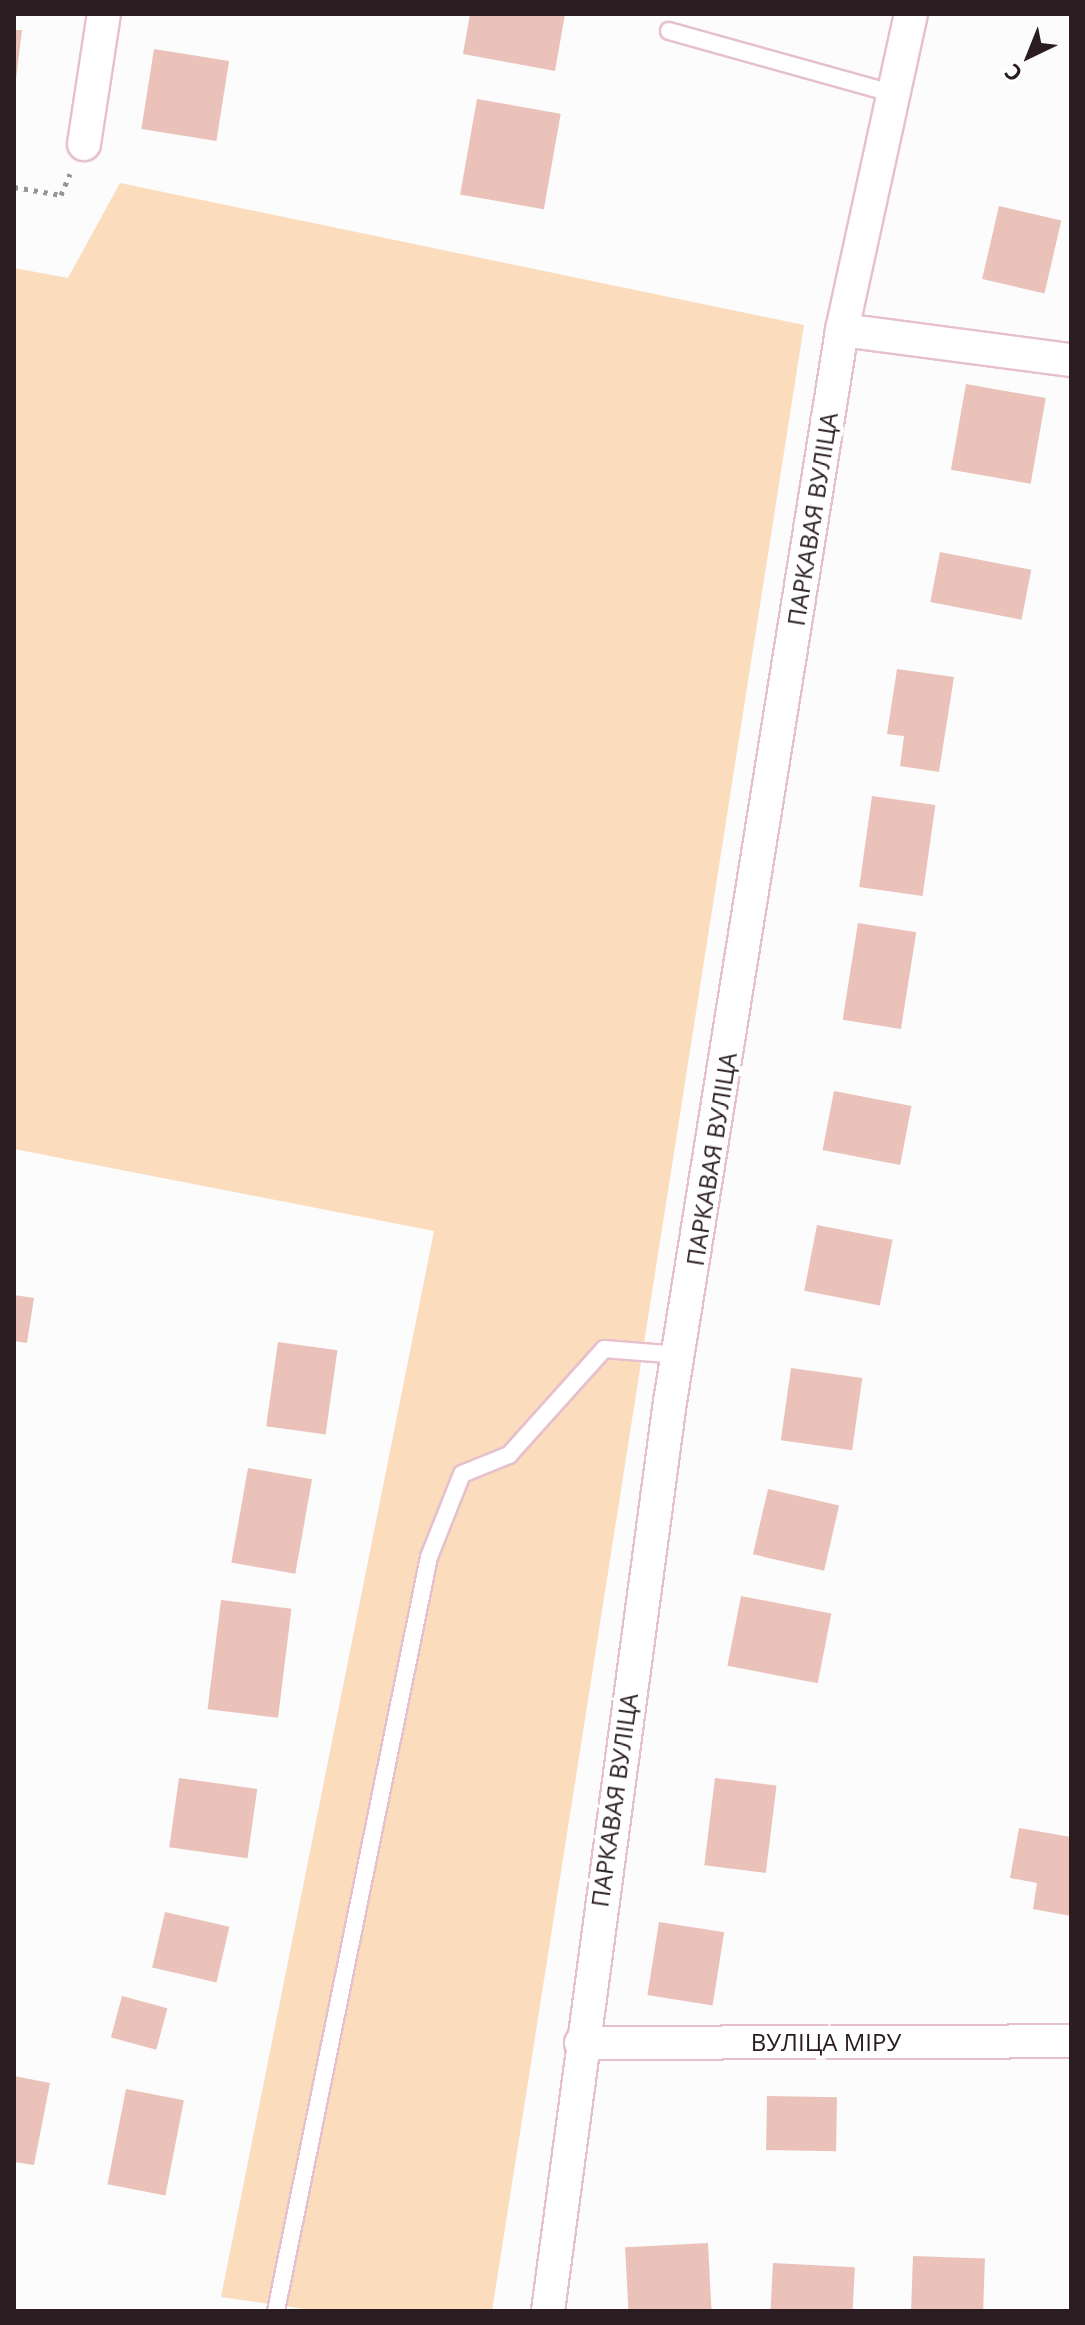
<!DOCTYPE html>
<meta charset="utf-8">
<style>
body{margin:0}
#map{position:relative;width:1085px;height:2325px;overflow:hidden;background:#fcfcfc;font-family:"Open Sans",sans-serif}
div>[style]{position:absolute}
.green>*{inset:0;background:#fbdcbd}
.building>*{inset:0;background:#eac2ba;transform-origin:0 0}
.path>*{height:5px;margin-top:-2.5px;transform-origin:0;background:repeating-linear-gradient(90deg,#9a9496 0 4px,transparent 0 10px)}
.roads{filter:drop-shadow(2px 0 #e6c0cc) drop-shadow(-2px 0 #e6c0cc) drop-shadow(0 2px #e6c0cc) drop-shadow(0 -2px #e6c0cc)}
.lane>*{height:16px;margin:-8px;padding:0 8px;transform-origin:8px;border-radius:8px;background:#fff}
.street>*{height:32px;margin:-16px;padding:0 16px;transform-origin:16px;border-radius:16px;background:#fff}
span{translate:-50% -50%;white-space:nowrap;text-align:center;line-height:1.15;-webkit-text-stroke:8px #fff;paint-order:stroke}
.street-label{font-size:24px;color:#2a1c20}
.frame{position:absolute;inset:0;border:16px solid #2a1c20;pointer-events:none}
.north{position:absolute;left:989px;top:16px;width:80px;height:80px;-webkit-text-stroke:6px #fff;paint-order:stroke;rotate:223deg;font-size:22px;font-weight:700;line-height:32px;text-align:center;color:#2a1c20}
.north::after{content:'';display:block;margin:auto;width:28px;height:36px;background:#2a1c20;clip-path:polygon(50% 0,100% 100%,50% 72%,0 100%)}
</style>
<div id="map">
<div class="green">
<i style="clip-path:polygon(120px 183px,804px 325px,492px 2311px,319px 2311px,221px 2297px,434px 1231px,14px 1149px,14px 268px,68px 278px)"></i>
</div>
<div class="building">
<i style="clip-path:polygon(470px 14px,565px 14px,555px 71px,463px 54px)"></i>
<i style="clip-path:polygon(14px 30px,22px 30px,16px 79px,14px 79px)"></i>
<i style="left:154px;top:49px;width:76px;height:81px;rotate:9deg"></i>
<i style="left:477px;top:99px;width:85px;height:97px;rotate:10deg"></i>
<i style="left:999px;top:206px;width:64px;height:75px;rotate:13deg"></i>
<i style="left:966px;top:384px;width:81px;height:87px;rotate:10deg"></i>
<i style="left:940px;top:552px;width:93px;height:51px;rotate:11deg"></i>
<i style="clip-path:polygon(897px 669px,954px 677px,939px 772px,900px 766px,904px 736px,887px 734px)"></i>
<i style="left:872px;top:796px;width:64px;height:92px;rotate:8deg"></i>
<i style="left:858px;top:923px;width:59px;height:98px;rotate:9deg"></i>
<i style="left:834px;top:1091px;width:79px;height:60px;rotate:11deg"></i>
<i style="left:817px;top:1225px;width:77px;height:67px;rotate:11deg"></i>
<i style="clip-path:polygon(14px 1295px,34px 1298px,27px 1343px,14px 1341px)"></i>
<i style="left:278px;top:1342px;width:60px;height:85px;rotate:8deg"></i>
<i style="left:791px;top:1368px;width:72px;height:73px;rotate:8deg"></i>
<i style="left:248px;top:1468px;width:65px;height:96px;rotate:10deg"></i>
<i style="left:768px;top:1489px;width:73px;height:67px;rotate:13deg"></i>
<i style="left:741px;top:1596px;width:92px;height:71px;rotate:11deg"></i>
<i style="left:221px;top:1600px;width:71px;height:110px;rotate:7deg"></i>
<i style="left:179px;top:1778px;width:79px;height:70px;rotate:8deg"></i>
<i style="left:715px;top:1778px;width:62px;height:88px;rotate:7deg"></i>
<i style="clip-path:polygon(1019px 1828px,1071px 1837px,1071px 1916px,1033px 1909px,1037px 1883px,1010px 1878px)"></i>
<i style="left:165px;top:1912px;width:66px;height:57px;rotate:13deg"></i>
<i style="left:659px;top:1922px;width:66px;height:74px;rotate:9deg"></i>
<i style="left:122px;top:1996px;width:47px;height:43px;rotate:15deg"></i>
<i style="clip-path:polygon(14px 2076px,50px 2083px,34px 2165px,14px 2162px)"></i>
<i style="left:126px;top:2089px;width:59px;height:97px;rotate:11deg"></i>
<i style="left:767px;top:2096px;width:70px;height:54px;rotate:1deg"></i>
<i style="left:708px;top:2243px;width:68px;height:83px;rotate:87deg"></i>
<i style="left:913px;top:2256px;width:72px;height:55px;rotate:2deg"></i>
<i style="left:773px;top:2263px;width:82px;height:48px;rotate:3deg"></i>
</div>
<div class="path">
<i style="left:14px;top:187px;width:48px;rotate:9.7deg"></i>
<i style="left:61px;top:195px;width:23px;rotate:-67deg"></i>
</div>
<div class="roads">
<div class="lane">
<i style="left:669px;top:31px;width:234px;rotate:15.6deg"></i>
<i style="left:276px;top:2311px;width:769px;rotate:-78.53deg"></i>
<i style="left:429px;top:1557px;width:89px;rotate:-68.3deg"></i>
<i style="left:462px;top:1474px;width:51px;rotate:-22deg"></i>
<i style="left:509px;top:1455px;width:142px;rotate:-48.1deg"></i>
<i style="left:604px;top:1349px;width:76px;rotate:4.5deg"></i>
</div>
<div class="street">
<i style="left:84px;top:144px;width:132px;rotate:-81.3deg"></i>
<i style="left:842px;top:330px;width:231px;rotate:7.5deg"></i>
<i style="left:581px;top:2043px;width:490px;rotate:-0.2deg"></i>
<i style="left:548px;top:2311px;width:917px;rotate:-82.36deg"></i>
<i style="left:670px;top:1402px;width:1086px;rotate:-80.88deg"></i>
<i style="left:842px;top:330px;width:323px;rotate:-77.7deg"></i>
</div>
</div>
<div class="street-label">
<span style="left:812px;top:519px;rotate:-81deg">ПАРКАВАЯ ВУЛІЦА</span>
<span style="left:711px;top:1159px;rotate:-81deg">ПАРКАВАЯ ВУЛІЦА</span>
<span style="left:614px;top:1800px;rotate:-82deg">ПАРКАВАЯ ВУЛІЦА</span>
<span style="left:826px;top:2042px">ВУЛІЦА МІРУ</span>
</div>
<div class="frame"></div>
<div class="north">С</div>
</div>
